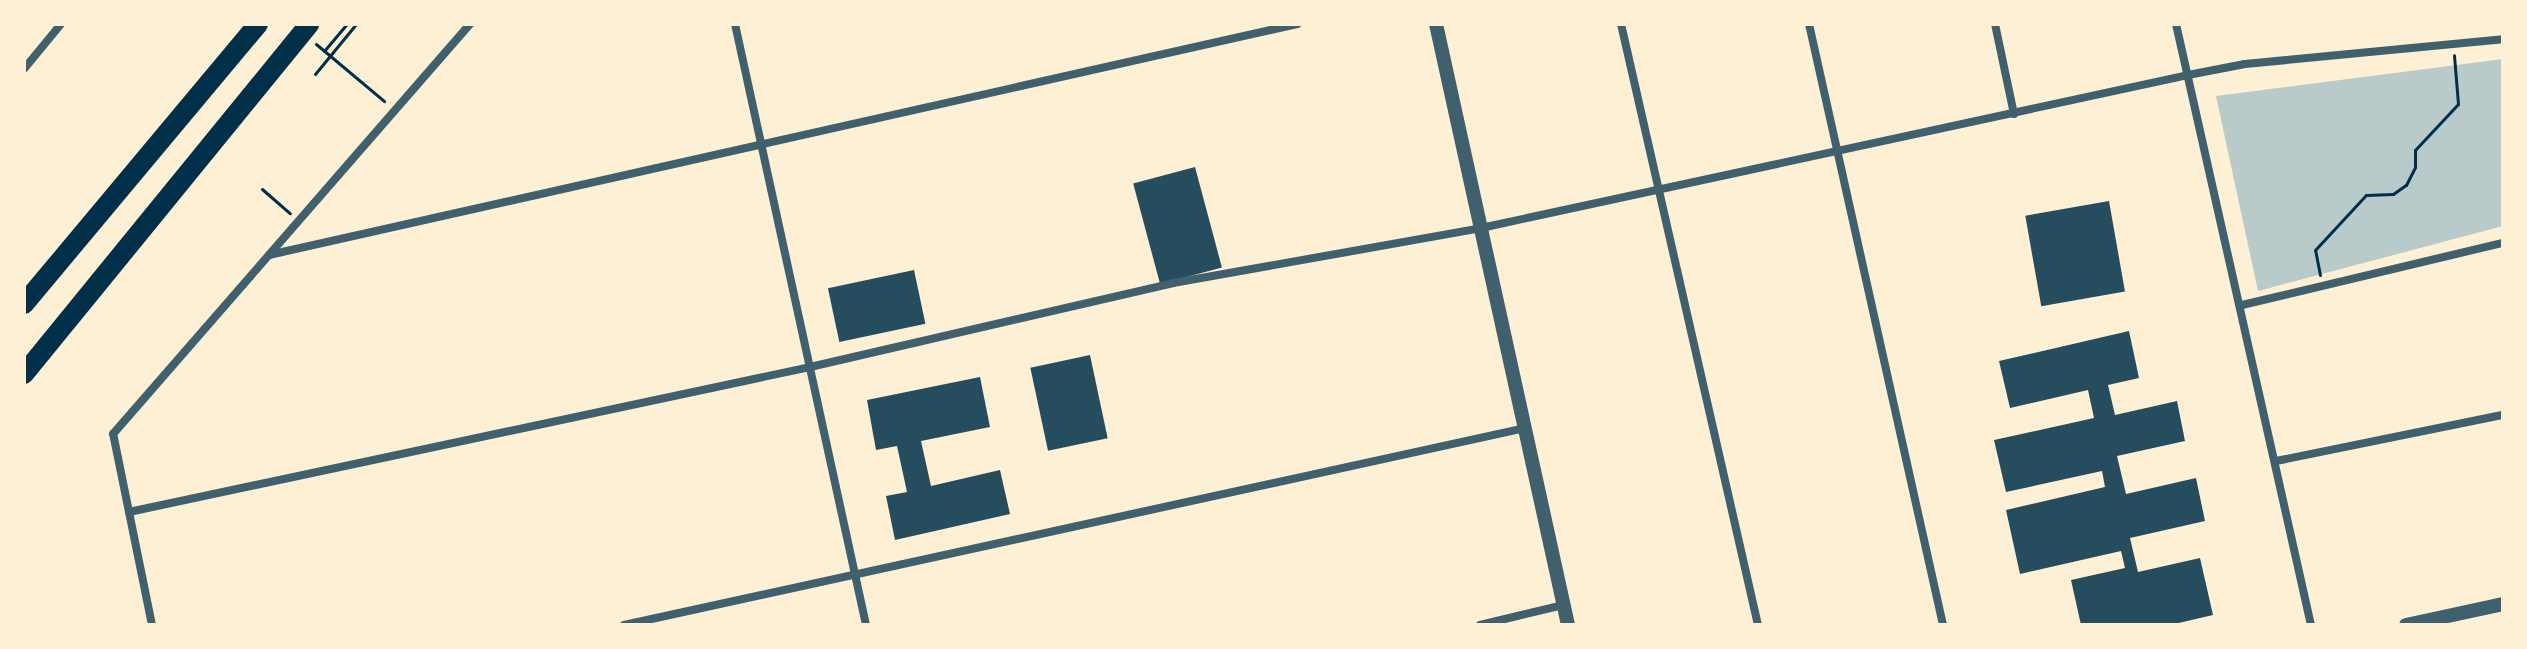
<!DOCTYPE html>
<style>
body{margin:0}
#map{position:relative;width:2527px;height:649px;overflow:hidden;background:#fdf0d5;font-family:Raleway,sans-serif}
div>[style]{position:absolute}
.green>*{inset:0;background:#b9caca}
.building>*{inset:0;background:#264d5e;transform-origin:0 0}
.path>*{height:3px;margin:-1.5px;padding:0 1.5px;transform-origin:1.5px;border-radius:1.5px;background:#003049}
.minor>*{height:8px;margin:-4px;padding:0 4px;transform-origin:4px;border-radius:4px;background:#3f606c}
.tertiary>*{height:14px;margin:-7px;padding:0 7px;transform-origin:7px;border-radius:7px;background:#3f606c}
.motorway>*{height:20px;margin:-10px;padding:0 10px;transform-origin:10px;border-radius:10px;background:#003049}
span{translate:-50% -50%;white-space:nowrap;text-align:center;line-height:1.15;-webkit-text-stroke:6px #fdf0d5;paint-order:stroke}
.frame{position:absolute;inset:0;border:26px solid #fdf0d5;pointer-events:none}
</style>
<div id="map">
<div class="green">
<i style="clip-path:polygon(2503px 59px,2503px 226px,2258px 291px,2216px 96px)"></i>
</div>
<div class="building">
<i style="left:1195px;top:167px;width:104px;height:64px;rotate:75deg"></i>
<i style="left:2109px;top:201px;width:92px;height:85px;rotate:80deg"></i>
<i style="left:914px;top:270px;width:55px;height:88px;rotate:78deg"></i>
<i style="clip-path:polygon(2129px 331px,2139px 378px,2108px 385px,2115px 415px,2177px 401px,2185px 441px,2117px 456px,2126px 494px,2196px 478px,2205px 521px,2130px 538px,2138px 572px,2200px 558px,2213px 615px,2170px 625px,2081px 625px,2071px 580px,2125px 568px,2121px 551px,2020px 574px,2006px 510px,2105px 487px,2102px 471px,2006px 492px,1994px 440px,2094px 418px,2088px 390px,2010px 408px,1999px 361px)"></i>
<i style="left:1090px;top:355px;width:85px;height:61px;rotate:78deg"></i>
<i style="clip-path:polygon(980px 377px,990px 427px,921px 441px,931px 486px,1000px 470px,1010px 514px,895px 540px,886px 496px,907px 492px,897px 446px,876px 450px,867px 400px)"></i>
</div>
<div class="path">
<i style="left:316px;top:44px;width:89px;rotate:40deg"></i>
<i style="left:324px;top:51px;width:35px;rotate:-50deg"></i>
<i style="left:315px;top:74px;width:65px;rotate:-50.6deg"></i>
<i style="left:262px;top:189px;width:37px;rotate:41deg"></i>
<i style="left:2320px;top:275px;width:25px;rotate:-101deg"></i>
<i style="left:2315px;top:250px;width:75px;rotate:-47.2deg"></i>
<i style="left:2366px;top:195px;width:27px;rotate:-2deg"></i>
<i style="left:2393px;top:194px;width:16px;rotate:-35deg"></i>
<i style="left:2406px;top:185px;width:20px;rotate:-63deg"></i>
<i style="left:2415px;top:167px;width:17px;rotate:-90deg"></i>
<i style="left:2415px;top:150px;width:63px;rotate:-46.9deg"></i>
<i style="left:2458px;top:104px;width:49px;rotate:-94.7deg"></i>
</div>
<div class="minor">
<i style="left:735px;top:24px;width:615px;rotate:77.7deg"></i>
<i style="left:1621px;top:24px;width:616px;rotate:77.16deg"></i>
<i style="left:1809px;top:24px;width:616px;rotate:77.43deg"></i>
<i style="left:1995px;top:24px;width:92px;rotate:78.1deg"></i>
<i style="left:2176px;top:24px;width:616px;rotate:77.34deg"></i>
<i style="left:24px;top:69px;width:58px;rotate:-50.6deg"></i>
<i style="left:269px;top:255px;width:1054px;rotate:-12.66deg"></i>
<i style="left:2242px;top:305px;width:268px;rotate:-13.4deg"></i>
<i style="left:2276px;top:461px;width:232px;rotate:-11.5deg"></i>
<i style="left:129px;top:512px;width:696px;rotate:-12.02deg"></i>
<i style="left:810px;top:367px;width:373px;rotate:-13deg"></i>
<i style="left:1173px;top:283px;width:313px;rotate:-10.1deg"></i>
<i style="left:1481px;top:228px;width:723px;rotate:-12.21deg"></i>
<i style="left:2188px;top:75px;width:58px;rotate:-10.9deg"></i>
<i style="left:2245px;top:64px;width:259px;rotate:-5.5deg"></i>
<i style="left:152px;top:625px;width:195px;rotate:-101.5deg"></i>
<i style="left:113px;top:434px;width:544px;rotate:-48.95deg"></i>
<i style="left:624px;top:625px;width:922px;rotate:-12.33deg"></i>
<i style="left:1480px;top:625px;width:85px;rotate:-13.5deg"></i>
</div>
<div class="tertiary">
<i style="left:1436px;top:24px;width:615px;rotate:77.61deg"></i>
<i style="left:2406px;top:625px;width:99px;rotate:-12.2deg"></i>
</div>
<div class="motorway">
<i style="left:24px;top:304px;width:365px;rotate:-50.1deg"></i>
<i style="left:24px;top:374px;width:451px;rotate:-50.8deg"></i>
</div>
<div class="frame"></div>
</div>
